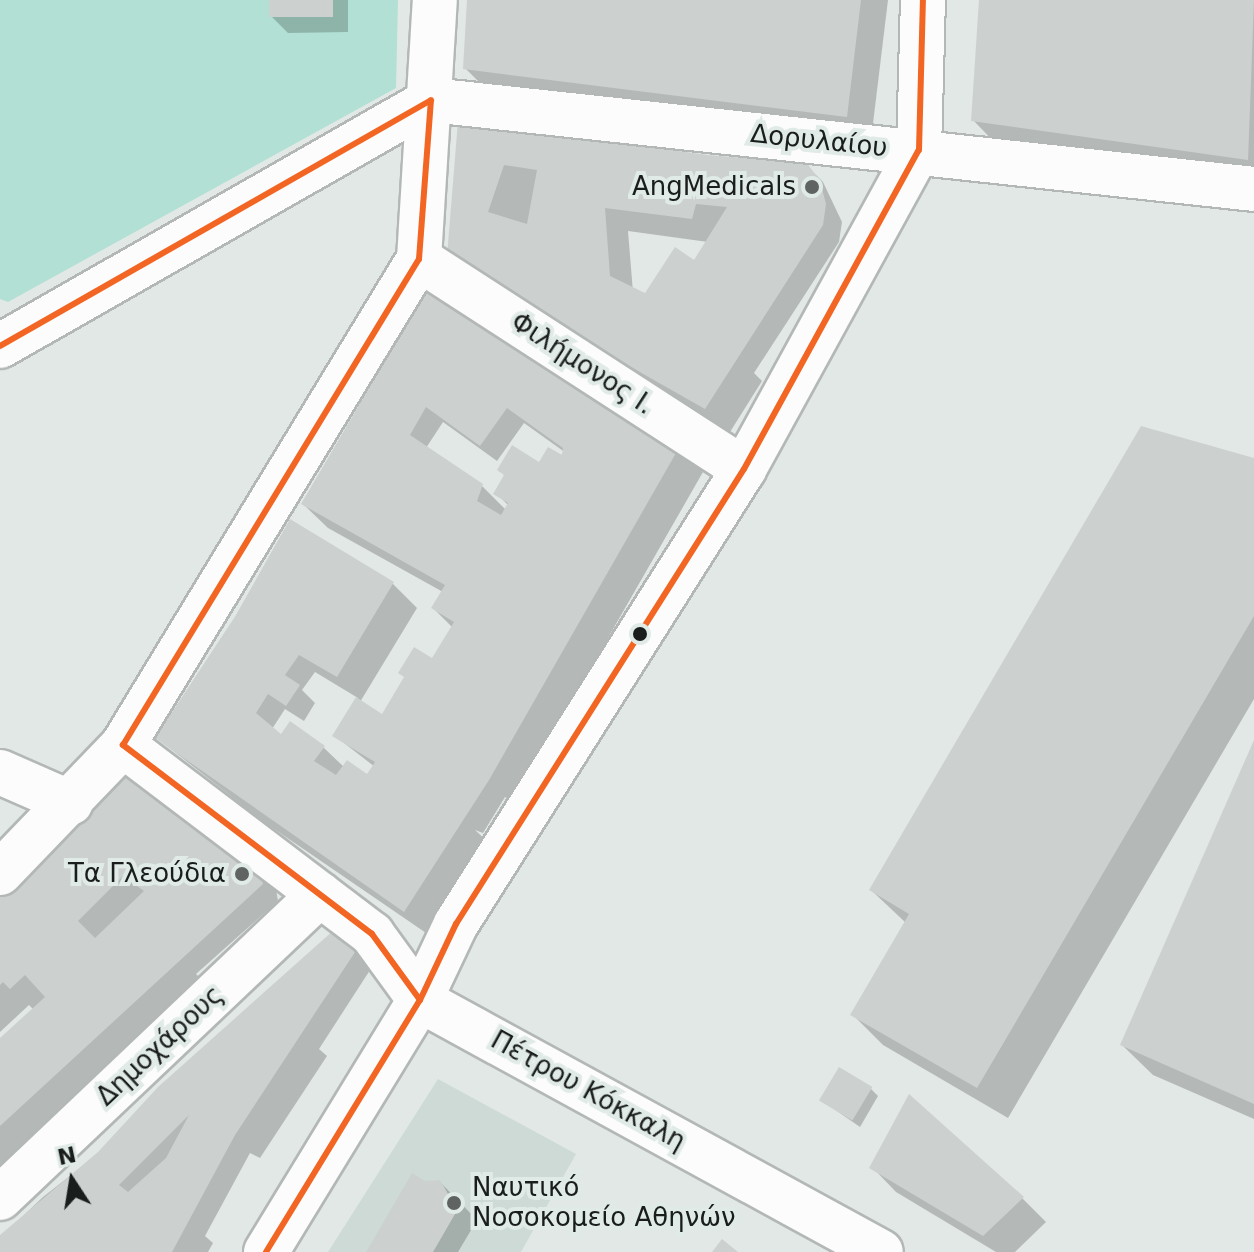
<!DOCTYPE html>
<meta charset="utf-8">
<style>
body{margin:0}
#map{position:relative;width:1254px;height:1252px;overflow:hidden;background:#e2e8e6;font-family:"DejaVu Sans",sans-serif}
div>[style]{position:absolute}
.built>*{inset:0;background:#cddad6}
.green>*{inset:0;background:#b2e0d4}
.shadow>*{inset:0;background:#0003}
.building>*{inset:0;background:#ccd1d0;transform-origin:0 0}
.roads{filter:drop-shadow(2px 0 #b3b8b6) drop-shadow(-2px 0 #b3b8b6) drop-shadow(0 2px #b3b8b6) drop-shadow(0 -2px #b3b8b6)}
.minor>*{height:44px;margin:-22px;padding:0 22px;transform-origin:22px;border-radius:22px;background:#fbfcfb}
.tertiary>*{height:44px;margin:-22px;padding:0 22px;transform-origin:22px;border-radius:22px;background:#fbfcfb}
.bus-1>*{height:6px;margin:-3px;padding:0 3px;transform-origin:3px;border-radius:3px;background:#f26522}
.dots>*{width:22px;height:22px;translate:-50% -50%;box-sizing:border-box;border:4px solid #e0eae7;border-radius:50%}
span{translate:-50% -50%;white-space:nowrap;text-align:center;line-height:1.15;-webkit-text-stroke:8px #e0eae7;paint-order:stroke}
.street-label{font-size:26px;color:#191d1c}
.poi-label{font-size:26px;color:#191d1c}
.right{translate:-100% -50%;text-align:right}
.left{translate:0 -50%;text-align:left}
.north{position:absolute;left:32px;top:1140px;width:80px;height:80px;-webkit-text-stroke:6px #e0eae7;paint-order:stroke;rotate:348deg;font-size:22px;font-weight:700;line-height:32px;text-align:center;color:#191d1c}
.north::after{content:'';display:block;margin:auto;width:28px;height:36px;background:#191d1c;clip-path:polygon(50% 0,100% 100%,50% 72%,0 100%)}
</style>
<div id="map">
<div class="built">
<i style="clip-path:polygon(438px 1079px,576px 1154px,521px 1252px,328px 1252px)"></i>
</div>
<div class="green">
<i style="clip-path:polygon(0 0,398px 0,396px 88px,8px 302px,0 299px)"></i>
</div>
<div class="shadow">
<i style="clip-path:polygon(271px 0,348px 0,348px 32px,288px 33px,271px 16px)"></i>
<i style="clip-path:polygon(469px 0,888px 0,871px 140px,506px 109px,466px 69px)"></i>
<i style="clip-path:polygon(980px 0,1254px 0,1254px 181px,997px 145px,973px 120px)"></i>
<i style="clip-path:polygon(evenodd,460px 123px,707px 157px,806px 165px,823px 182px,842px 222px,839px 242px,754px 373px,762px 381px,730px 432px,490px 296px,460px 123px,628px 231px,708px 242px,664px 311px,633px 292px,628px 231px)"></i>
<i style="clip-path:polygon(evenodd,434px 282px,679px 448px,703px 472px,514px 802px,505px 797px,483px 833px,475px 830px,489px 843px,429px 935px,264px 822px,157px 738px,237px 616px,290px 522px,393px 584px,417px 608px,360px 702px,383px 717px,433px 661px,453px 628px,433px 608px,443px 592px,328px 528px,303px 504px,434px 282px,443px 422px,497px 461px,524px 423px,566px 453px,506px 476px,496px 493px,509px 506px,506px 510px,482px 486px,426px 448px,443px 422px,434px 282px,315px 672px,358px 698px,335px 736px,375px 767px,368px 776px,344px 767px,324px 748px,282px 737px,272px 729px,285px 709px,304px 721px,315px 703px,302px 690px,315px 672px)"></i>
<i style="clip-path:polygon(1254px 460px,1254px 699px,1008px 1118px,883px 1045px,852px 1014px,906px 923px,871px 890px)"></i>
<i style="clip-path:polygon(1254px 745px,1254px 1119px,1153px 1075px,1122px 1045px)"></i>
<i style="clip-path:polygon(128px 774px,259px 872px,276px 889px,278px 901px,196px 974px,204px 982px,0 1178px,0 1039px,34px 1010px,29px 1005px,0 1032px,0 897px)"></i>
<i style="clip-path:polygon(356px 951px,372px 967px,319px 1049px,327px 1056px,260px 1158px,250px 1153px,205px 1236px,213px 1243px,208px 1252px,0 1252px,0 1238px,43px 1197px)"></i>
<i style="clip-path:polygon(871px 1089px,878px 1096px,860px 1127px,821px 1100px)"></i>
<i style="clip-path:polygon(872px 1167px,1022px 1198px,1046px 1222px,1015px 1252px,996px 1252px,896px 1192px)"></i>
<i style="clip-path:polygon(440px 1182px,477px 1220px,458px 1252px,368px 1252px,425px 1183px)"></i>
</div>
<div class="building">
<i style="left:269px;top:0;width:64px;height:17px"></i>
<i style="clip-path:polygon(467px 0,861px 0,847px 117px,463px 69px)"></i>
<i style="clip-path:polygon(979px 0,1254px 0,1248px 160px,971px 121px)"></i>
<i style="clip-path:polygon(evenodd,458px 121px,708px 155px,807px 163px,820px 181px,826px 204px,823px 225px,705px 409px,513px 300px,447px 256px,458px 121px,504px 165px,537px 170px,527px 224px,488px 212px,504px 165px,458px 121px,696px 204px,727px 207px,694px 260px,675px 247px,645px 293px,610px 276px,605px 208px,692px 219px,696px 204px)"></i>
<i style="clip-path:polygon(evenodd,433px 279px,680px 446px,489px 780px,404px 912px,155px 738px,236px 615px,290px 519px,394px 582px,337px 677px,299px 655px,285px 675px,300px 685px,286px 706px,268px 694px,256px 713px,281px 734px,290px 721px,325px 746px,314px 761px,336px 775px,347px 760px,367px 774px,375px 762px,332px 736px,356px 697px,382px 714px,404px 677px,398px 673px,414px 647px,432px 658px,454px 622px,431px 608px,445px 585px,301px 504px,433px 279px,426px 407px,480px 446px,507px 408px,563px 448px,562px 455px,548px 447px,539px 462px,512px 445px,497px 470px,504px 475px,493px 494px,508px 503px,501px 515px,477px 501px,483px 484px,410px 435px,426px 407px)"></i>
<i style="clip-path:polygon(1141px 426px,1254px 458px,1254px 616px,977px 1088px,850px 1015px,909px 914px,869px 890px)"></i>
<i style="clip-path:polygon(1254px 740px,1254px 1104px,1120px 1045px)"></i>
<i style="clip-path:polygon(evenodd,128px 771px,260px 870px,263px 884px,0 1126px,0 1038px,45px 997px,25px 975px,10px 989px,3px 982px,0 985px,0 896px,128px 771px,123px 876px,144px 891px,95px 938px,78px 921px,123px 876px)"></i>
<i style="clip-path:polygon(evenodd,334px 930px,357px 949px,235px 1135px,172px 1252px,0 1252px,0 1235px,98px 1152px,158px 1087px,334px 930px,189px 1115px,166px 1158px,128px 1192px,119px 1185px,189px 1115px)"></i>
<i style="left:839px;top:1067px;width:39px;height:39px;rotate:31deg"></i>
<i style="clip-path:polygon(909px 1094px,1024px 1197px,983px 1236px,869px 1168px)"></i>
<i style="clip-path:polygon(412px 1173px,425px 1181px,440px 1180px,448px 1194px,462px 1202px,433px 1252px,366px 1252px)"></i>
<i style="clip-path:polygon(722px 1239px,738px 1252px,712px 1252px)"></i>
</div>
<div class="roads">
<div class="minor">
<i style="left:419px;top:259px;width:387px;rotate:32.9deg"></i>
<i style="left:123px;top:745px;width:313px;rotate:37.2deg"></i>
<i style="left:372px;top:934px;width:82px;rotate:54deg"></i>
<i style="left:0;top:772px;width:77px;rotate:23.6deg"></i>
<i style="left:0;top:873px;width:178px;rotate:-46.1deg"></i>
<i style="left:123px;top:745px;width:569px;rotate:-58.66deg"></i>
<i style="left:419px;top:259px;width:259px;rotate:-86.5deg"></i>
<i style="left:0;top:1198px;width:441px;rotate:-43.5deg"></i>
</div>
<div class="tertiary">
<i style="left:0;top:346px;width:496px;rotate:-29.7deg"></i>
<i style="left:431px;top:100px;width:828px;rotate:6.17deg"></i>
<i style="left:420px;top:1000px;width:525px;rotate:28.66deg"></i>
<i style="left:266px;top:1252px;width:295px;rotate:-58.6deg"></i>
<i style="left:420px;top:1000px;width:84px;rotate:-64.7deg"></i>
<i style="left:456px;top:924px;width:538px;rotate:-57.67deg"></i>
<i style="left:744px;top:469px;width:364px;rotate:-61.3deg"></i>
<i style="left:919px;top:150px;width:150px;rotate:-88.5deg"></i>
</div>
</div>
<div class="bus-1">
<i style="left:0;top:346px;width:496px;rotate:-29.7deg"></i>
<i style="left:420px;top:1000px;width:82px;rotate:-126deg"></i>
<i style="left:372px;top:934px;width:313px;rotate:-142.8deg"></i>
<i style="left:123px;top:745px;width:569px;rotate:-58.66deg"></i>
<i style="left:419px;top:259px;width:159px;rotate:-85.7deg"></i>
<i style="left:266px;top:1252px;width:295px;rotate:-58.6deg"></i>
<i style="left:420px;top:1000px;width:84px;rotate:-64.7deg"></i>
<i style="left:456px;top:924px;width:538px;rotate:-57.67deg"></i>
<i style="left:744px;top:469px;width:364px;rotate:-61.3deg"></i>
<i style="left:919px;top:150px;width:150px;rotate:-88.5deg"></i>
</div>
<div class="dots">
<i style="left:812px;top:187px;background:#5f6463"></i>
<i style="left:640px;top:634px;background:#191d1c"></i>
<i style="left:242px;top:874px;background:#5f6463"></i>
<i style="left:454px;top:1203px;background:#5f6463"></i>
</div>
<div class="street-label">
<span style="left:819px;top:141px;rotate:6deg">Δορυλαίου</span>
<span style="left:582px;top:364px;rotate:33deg">Φιλήμονος Ι.</span>
<span style="left:160px;top:1046px;rotate:-43deg">Δημοχάρους</span>
<span style="left:588px;top:1091px;rotate:29deg">Πέτρου Κόκκαλη</span>
</div>
<div class="poi-label">
<span class="right" style="left:796px;top:187px">AngMedicals</span>
<span class="right" style="left:226px;top:874px">Τα Γλεούδια</span>
<span class="left" style="left:472px;top:1203px">Ναυτικό<br>Νοσοκομείο Αθηνών</span>
</div>
<div class="north">N</div>
</div>
